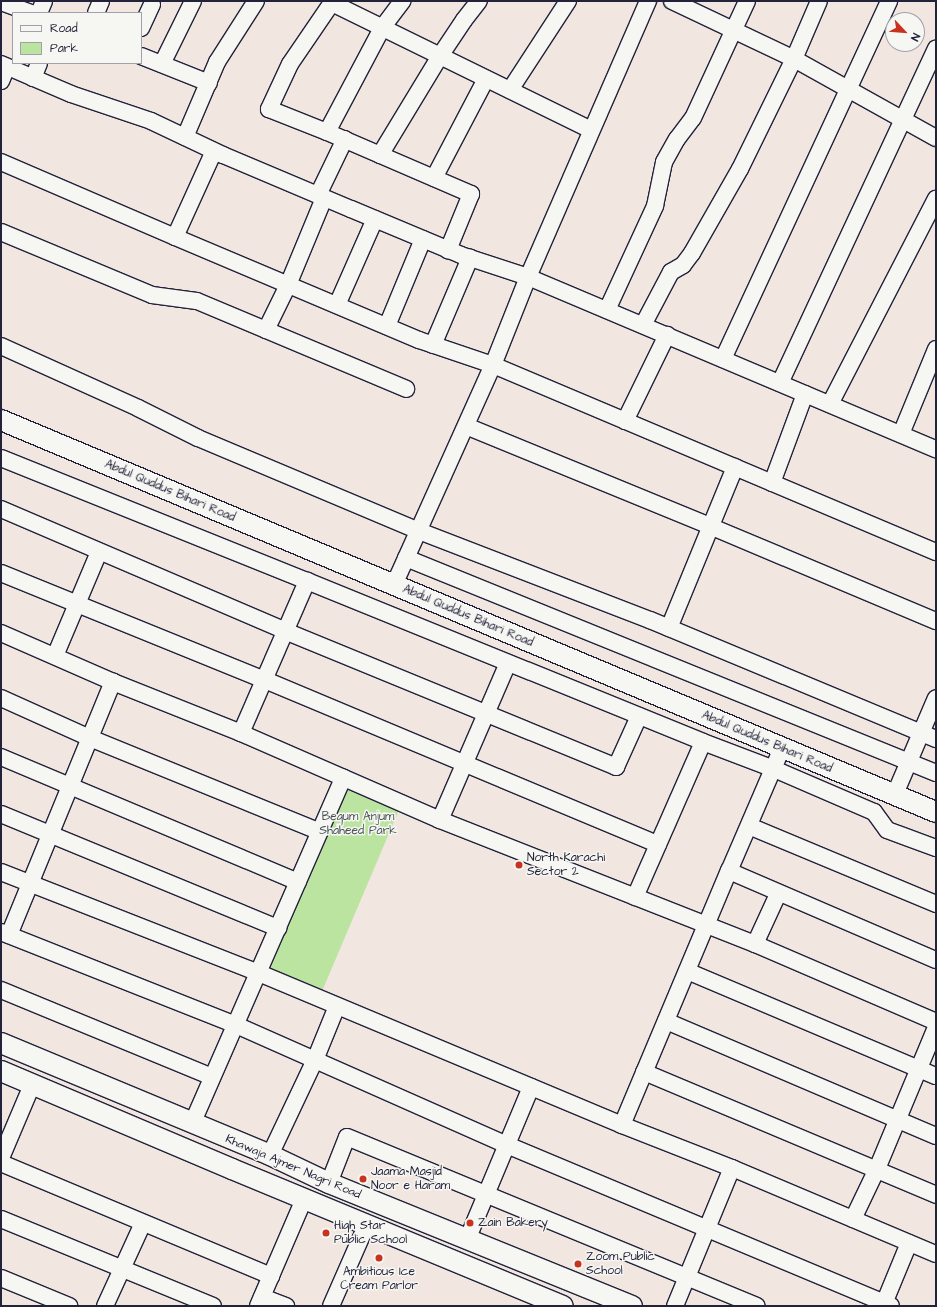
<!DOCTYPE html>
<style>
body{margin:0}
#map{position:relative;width:937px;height:1307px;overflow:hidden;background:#f2e7e0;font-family:"Architects Daughter",sans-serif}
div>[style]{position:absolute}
.green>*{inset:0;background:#bbe4a1;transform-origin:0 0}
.roads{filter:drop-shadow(1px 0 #22223b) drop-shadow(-1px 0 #22223b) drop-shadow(0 1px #22223b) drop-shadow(0 -1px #22223b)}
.minor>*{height:16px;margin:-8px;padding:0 8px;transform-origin:8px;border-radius:8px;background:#f6f6f2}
.major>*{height:20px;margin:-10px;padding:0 10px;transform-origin:10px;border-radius:10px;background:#f6f6f2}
.dots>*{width:11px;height:11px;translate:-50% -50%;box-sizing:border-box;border:2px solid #f6f6f2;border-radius:50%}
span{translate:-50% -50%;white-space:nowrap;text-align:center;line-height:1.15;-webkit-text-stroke:3px #f6f6f2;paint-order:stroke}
.street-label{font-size:12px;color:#22223b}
.park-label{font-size:12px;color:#485254}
.poi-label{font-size:12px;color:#22223b}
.left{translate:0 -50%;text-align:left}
.frame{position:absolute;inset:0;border:2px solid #22223b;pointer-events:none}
.legend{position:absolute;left:12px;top:12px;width:130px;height:52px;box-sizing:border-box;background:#f6f6f2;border:1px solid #a1a1a9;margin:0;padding:5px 7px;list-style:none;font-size:12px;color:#22223b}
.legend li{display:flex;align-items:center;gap:8px;height:20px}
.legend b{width:20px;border:1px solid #a1a1a9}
.north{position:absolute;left:885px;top:12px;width:40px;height:40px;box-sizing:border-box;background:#f6f6f2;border:1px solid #a1a1a9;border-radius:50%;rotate:116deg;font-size:11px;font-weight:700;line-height:16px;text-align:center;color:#22223b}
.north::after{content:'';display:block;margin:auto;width:14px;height:18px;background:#c8321e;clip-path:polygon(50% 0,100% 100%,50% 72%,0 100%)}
</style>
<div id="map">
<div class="green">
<i style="left:343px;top:778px;width:64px;height:212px;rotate:23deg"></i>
</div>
<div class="roads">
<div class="minor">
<i style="left:333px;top:1px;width:76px;rotate:124.3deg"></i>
<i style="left:290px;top:64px;width:50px;rotate:115deg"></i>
<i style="left:269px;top:109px;width:62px;rotate:21.6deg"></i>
<i style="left:327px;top:132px;width:157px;rotate:23.3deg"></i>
<i style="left:471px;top:194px;width:61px;rotate:112.3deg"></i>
<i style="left:672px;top:1px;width:135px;rotate:25.4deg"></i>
<i style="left:794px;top:59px;width:162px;rotate:29.1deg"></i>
<i style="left:1px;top:2px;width:32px;rotate:20deg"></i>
<i style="left:332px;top:3px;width:288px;rotate:26.1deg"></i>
<i style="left:39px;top:13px;width:13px;rotate:-67deg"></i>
<i style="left:96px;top:13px;width:13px;rotate:-67deg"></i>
<i style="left:141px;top:28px;width:26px;rotate:-65deg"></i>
<i style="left:141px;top:56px;width:73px;rotate:21.7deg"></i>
<i style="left:1px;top:64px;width:76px;rotate:23.2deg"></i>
<i style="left:71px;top:94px;width:84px;rotate:18.6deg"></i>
<i style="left:151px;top:121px;width:80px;rotate:25.3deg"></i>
<i style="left:223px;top:155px;width:139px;rotate:22.9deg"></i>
<i style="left:351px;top:209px;width:119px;rotate:22.7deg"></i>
<i style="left:461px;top:255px;width:71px;rotate:18.2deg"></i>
<i style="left:528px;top:277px;width:443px;rotate:22.9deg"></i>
<i style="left:162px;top:64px;width:70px;rotate:-63.8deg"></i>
<i style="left:33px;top:78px;width:16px;rotate:-68deg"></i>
<i style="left:1px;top:81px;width:15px;rotate:-67deg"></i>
<i style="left:510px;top:90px;width:106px;rotate:-56.9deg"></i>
<i style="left:327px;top:132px;width:118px;rotate:-62.1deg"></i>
<i style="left:382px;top:28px;width:34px;rotate:-53deg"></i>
<i style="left:185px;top:137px;width:82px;rotate:-66.9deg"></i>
<i style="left:217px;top:62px;width:72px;rotate:-57.4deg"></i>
<i style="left:380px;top:155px;width:116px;rotate:-58.8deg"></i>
<i style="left:440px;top:56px;width:43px;rotate:-56.3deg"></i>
<i style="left:464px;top:20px;width:24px;rotate:-52deg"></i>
<i style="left:1px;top:162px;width:189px;rotate:23.3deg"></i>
<i style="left:175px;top:237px;width:265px;rotate:22.9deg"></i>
<i style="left:419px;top:340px;width:78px;rotate:18.7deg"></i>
<i style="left:493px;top:365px;width:481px;rotate:22.9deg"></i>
<i style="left:434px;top:178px;width:112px;rotate:-62.3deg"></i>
<i style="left:318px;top:195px;width:62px;rotate:-64.3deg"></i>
<i style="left:1px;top:232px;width:164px;rotate:22.6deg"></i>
<i style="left:152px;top:295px;width:45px;rotate:7.6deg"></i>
<i style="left:197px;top:301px;width:227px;rotate:22.8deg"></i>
<i style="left:175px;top:237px;width:94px;rotate:-65.6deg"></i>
<i style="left:337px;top:305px;width:94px;rotate:-66.2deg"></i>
<i style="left:607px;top:310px;width:115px;rotate:-65.2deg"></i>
<i style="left:655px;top:206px;width:45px;rotate:-78.4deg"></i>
<i style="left:664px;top:162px;width:26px;rotate:-61deg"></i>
<i style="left:677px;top:139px;width:26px;rotate:-53deg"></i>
<i style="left:693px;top:118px;width:129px;rotate:-65.2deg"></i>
<i style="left:643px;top:325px;width:60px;rotate:-62.2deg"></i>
<i style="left:671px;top:272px;width:14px;rotate:-30deg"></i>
<i style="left:683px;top:265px;width:15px;rotate:-53deg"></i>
<i style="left:692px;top:253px;width:97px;rotate:-60.3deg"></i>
<i style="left:740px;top:169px;width:123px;rotate:-63.9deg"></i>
<i style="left:794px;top:59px;width:63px;rotate:-66.7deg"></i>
<i style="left:387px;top:326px;width:94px;rotate:-67.5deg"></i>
<i style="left:266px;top:330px;width:50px;rotate:-63.9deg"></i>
<i style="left:288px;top:285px;width:94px;rotate:-67.5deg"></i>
<i style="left:433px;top:345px;width:95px;rotate:-67deg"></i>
<i style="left:1px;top:346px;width:150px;rotate:24.3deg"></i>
<i style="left:138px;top:408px;width:67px;rotate:26.6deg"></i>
<i style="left:198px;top:438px;width:240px;rotate:22.8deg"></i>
<i style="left:419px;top:531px;width:248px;rotate:21.1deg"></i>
<i style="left:650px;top:620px;width:310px;rotate:22.6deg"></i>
<i style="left:723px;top:359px;width:395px;rotate:-65.1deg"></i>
<i style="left:780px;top:383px;width:369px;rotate:-65deg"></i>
<i style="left:830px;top:404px;width:231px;rotate:-62.7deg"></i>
<i style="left:625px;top:421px;width:96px;rotate:-64deg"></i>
<i style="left:466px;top:426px;width:266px;rotate:22.3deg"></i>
<i style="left:712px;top:527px;width:243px;rotate:22.8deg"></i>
<i style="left:901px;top:434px;width:92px;rotate:-67.6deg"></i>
<i style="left:1px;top:458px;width:330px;rotate:21.9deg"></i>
<i style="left:307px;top:581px;width:427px;rotate:22.1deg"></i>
<i style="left:703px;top:742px;width:76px;rotate:20.8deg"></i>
<i style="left:774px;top:769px;width:109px;rotate:23.3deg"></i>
<i style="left:874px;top:812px;width:22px;rotate:54deg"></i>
<i style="left:887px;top:830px;width:52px;rotate:20.2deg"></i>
<i style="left:772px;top:483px;width:95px;rotate:-69.7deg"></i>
<i style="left:1px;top:509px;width:309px;rotate:23.2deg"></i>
<i style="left:285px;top:631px;width:358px;rotate:22.3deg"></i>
<i style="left:616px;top:767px;width:56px;rotate:-65.7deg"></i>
<i style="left:406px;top:558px;width:572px;rotate:22.08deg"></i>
<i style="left:1px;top:573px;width:285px;rotate:22.1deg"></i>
<i style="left:265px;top:680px;width:426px;rotate:22.7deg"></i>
<i style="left:394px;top:585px;width:241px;rotate:-65.8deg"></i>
<i style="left:493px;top:365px;width:95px;rotate:-68.3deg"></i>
<i style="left:528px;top:277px;width:301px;rotate:-66.5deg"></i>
<i style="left:669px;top:628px;width:174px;rotate:-67.7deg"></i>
<i style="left:1px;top:633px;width:122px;rotate:23.6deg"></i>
<i style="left:113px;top:682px;width:138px;rotate:21.7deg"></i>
<i style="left:241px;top:733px;width:217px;rotate:23.6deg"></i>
<i style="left:440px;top:820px;width:339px;rotate:21.5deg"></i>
<i style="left:755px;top:944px;width:197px;rotate:23.3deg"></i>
<i style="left:55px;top:656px;width:113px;rotate:-67.1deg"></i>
<i style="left:1px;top:698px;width:98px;rotate:24.2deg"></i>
<i style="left:90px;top:738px;width:248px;rotate:22.2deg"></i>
<i style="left:241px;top:733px;width:166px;rotate:-66.5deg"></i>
<i style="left:1px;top:757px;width:322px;rotate:22.8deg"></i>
<i style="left:895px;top:794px;width:104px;rotate:-66.9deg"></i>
<i style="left:1px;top:814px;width:300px;rotate:22.4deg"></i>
<i style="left:440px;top:820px;width:171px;rotate:-66.6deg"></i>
<i style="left:749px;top:826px;width:203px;rotate:22.6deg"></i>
<i style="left:729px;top:871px;width:225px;rotate:23.3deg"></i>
<i style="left:1px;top:872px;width:277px;rotate:21.4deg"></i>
<i style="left:259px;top:973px;width:394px;rotate:22.7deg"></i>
<i style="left:622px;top:1125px;width:118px;rotate:21.4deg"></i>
<i style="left:732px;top:1168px;width:221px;rotate:22.9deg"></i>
<i style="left:635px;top:897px;width:169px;rotate:-66.3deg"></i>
<i style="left:1px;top:932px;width:253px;rotate:21.6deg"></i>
<i style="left:236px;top:1025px;width:296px;rotate:23.9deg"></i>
<i style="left:507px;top:1145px;width:416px;rotate:22.7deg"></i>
<i style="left:9px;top:935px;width:274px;rotate:-67.7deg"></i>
<i style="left:755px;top:944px;width:55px;rotate:-65.3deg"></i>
<i style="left:687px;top:971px;width:270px;rotate:22.9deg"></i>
<i style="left:1px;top:990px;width:228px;rotate:22.4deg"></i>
<i style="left:666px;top:1021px;width:293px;rotate:23.1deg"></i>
<i style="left:644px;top:1072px;width:317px;rotate:22.8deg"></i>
<i style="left:192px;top:1124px;width:378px;rotate:-66.4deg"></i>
<i style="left:622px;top:1125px;width:276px;rotate:-67.2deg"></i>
<i style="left:729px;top:871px;width:134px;rotate:-66.7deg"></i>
<i style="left:270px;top:1155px;width:105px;rotate:-64.7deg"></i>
<i style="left:315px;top:1060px;width:58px;rotate:-67.8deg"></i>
<i style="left:1px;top:1158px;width:79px;rotate:-67deg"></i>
<i style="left:1px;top:1163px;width:293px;rotate:22.7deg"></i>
<i style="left:329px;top:1183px;width:49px;rotate:-68.6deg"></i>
<i style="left:347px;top:1137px;width:443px;rotate:22.4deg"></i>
<i style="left:1px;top:1219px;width:229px;rotate:22.3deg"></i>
<i style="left:853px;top:1219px;width:55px;rotate:-64.4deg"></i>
<i style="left:877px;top:1169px;width:154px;rotate:-67.4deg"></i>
<i style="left:467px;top:1240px;width:166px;rotate:-67.3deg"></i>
<i style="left:1px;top:1278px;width:74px;rotate:22.4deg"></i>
<i style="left:262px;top:1297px;width:26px;rotate:21deg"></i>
<i style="left:105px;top:1306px;width:91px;rotate:-65.4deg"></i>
<i style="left:258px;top:1306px;width:116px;rotate:-66.7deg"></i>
<i style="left:331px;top:1306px;width:90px;rotate:-66.3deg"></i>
<i style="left:675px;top:1306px;width:149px;rotate:-67.6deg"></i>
<i style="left:883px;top:1306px;width:68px;rotate:-67.6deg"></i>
</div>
<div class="major">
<i style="left:1px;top:420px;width:1014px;rotate:22.75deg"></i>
<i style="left:1px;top:1043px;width:291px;rotate:22.6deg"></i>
<i style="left:270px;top:1155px;width:65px;rotate:25.4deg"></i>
<i style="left:329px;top:1183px;width:327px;rotate:22.1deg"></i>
<i style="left:1px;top:1071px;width:251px;rotate:23deg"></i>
<i style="left:232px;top:1169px;width:358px;rotate:22.5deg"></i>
</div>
</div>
<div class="dots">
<i style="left:519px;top:865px;background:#c8321e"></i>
<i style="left:363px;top:1179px;background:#c8321e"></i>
<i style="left:470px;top:1223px;background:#c8321e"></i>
<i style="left:326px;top:1233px;background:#c8321e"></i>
<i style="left:379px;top:1258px;background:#c8321e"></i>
<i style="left:578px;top:1264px;background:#c8321e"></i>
</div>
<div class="street-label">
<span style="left:170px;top:491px;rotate:23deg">Abdul Quddus Bihari Road</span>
<span style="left:468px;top:616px;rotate:23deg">Abdul Quddus Bihari Road</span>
<span style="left:767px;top:742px;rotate:23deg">Abdul Quddus Bihari Road</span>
<span style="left:293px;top:1167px;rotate:23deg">Khawaja Ajmer Nagri Road</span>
</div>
<div class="park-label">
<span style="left:358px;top:824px">Begum Anjum<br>Shaheed Park</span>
</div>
<div class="poi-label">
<span class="left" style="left:527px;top:865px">North Karachi<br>Sector 2</span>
<span class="left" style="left:371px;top:1179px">Jaama Masjid<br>Noor e Haram</span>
<span class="left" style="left:478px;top:1223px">Zain Bakery</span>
<span class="left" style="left:334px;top:1233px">High Star<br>Public School</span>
<span class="left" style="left:586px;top:1264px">Zoom Public<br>School</span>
<span style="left:379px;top:1279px">Ambitious Ice<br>Cream Parlor</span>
</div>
<div class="frame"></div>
<ul class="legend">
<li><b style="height:5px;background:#f6f6f2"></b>Road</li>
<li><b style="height:11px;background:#bbe4a1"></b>Park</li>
</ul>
<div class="north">N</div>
</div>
